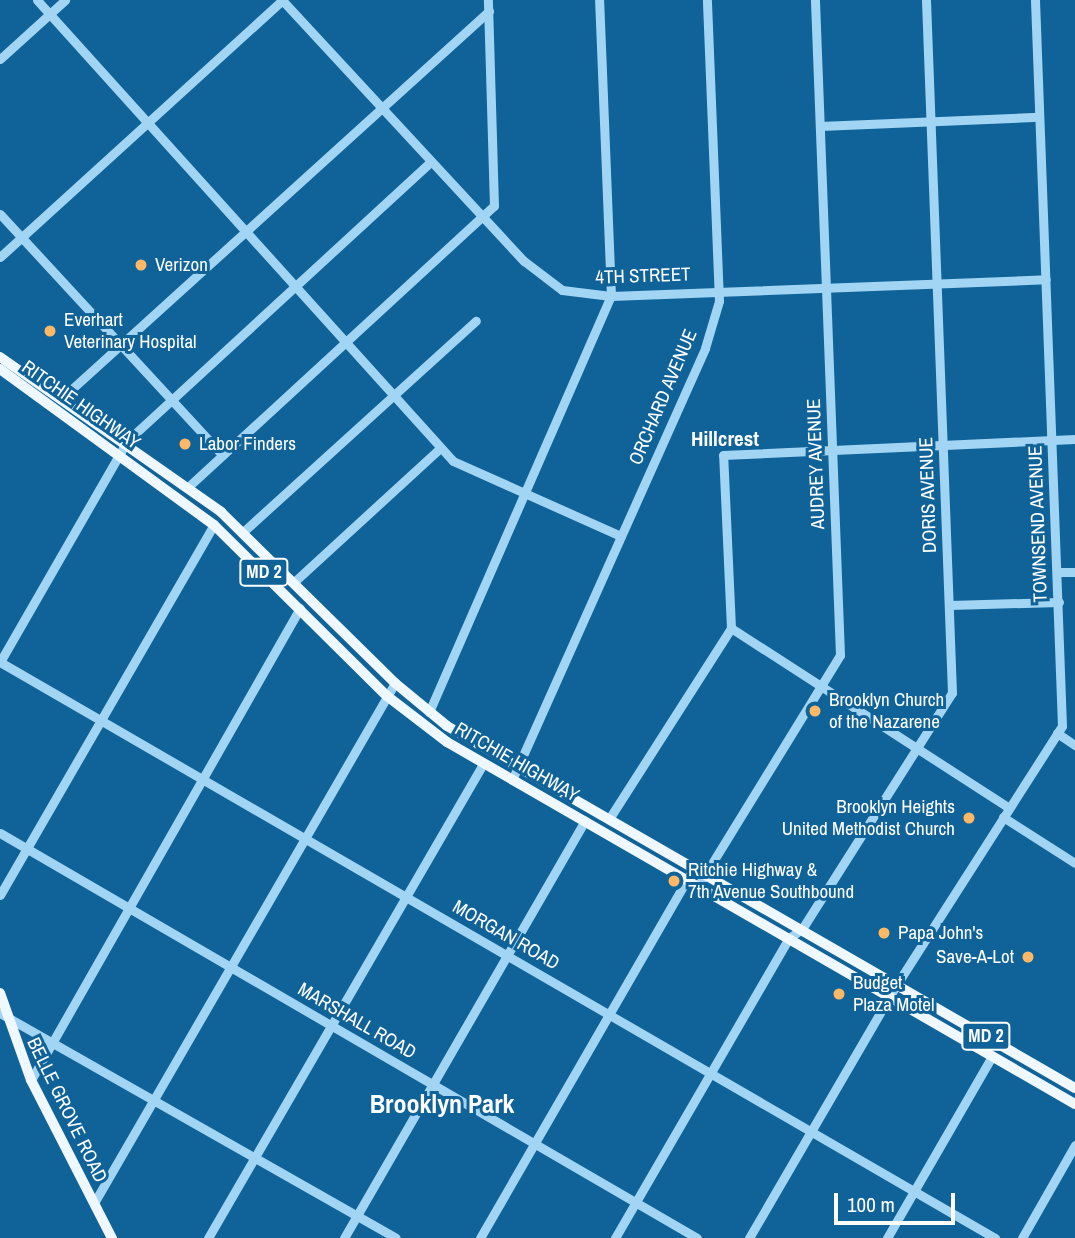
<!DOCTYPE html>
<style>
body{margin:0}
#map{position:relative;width:1075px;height:1238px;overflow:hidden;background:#106399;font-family:"Archivo Narrow",sans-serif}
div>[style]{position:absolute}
.minor>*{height:9px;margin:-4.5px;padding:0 4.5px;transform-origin:4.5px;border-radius:4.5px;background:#a2d5f4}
.major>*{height:10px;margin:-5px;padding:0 5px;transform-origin:5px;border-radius:5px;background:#eff8ff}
.dots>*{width:19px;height:19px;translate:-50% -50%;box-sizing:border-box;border:4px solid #106399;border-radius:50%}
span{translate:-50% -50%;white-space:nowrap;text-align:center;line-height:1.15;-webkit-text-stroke:6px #106399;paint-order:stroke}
.shield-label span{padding:2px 5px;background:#106399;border:2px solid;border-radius:5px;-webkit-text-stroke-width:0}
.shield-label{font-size:18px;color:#fff;font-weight:700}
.poi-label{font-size:19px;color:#fff}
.left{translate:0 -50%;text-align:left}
.right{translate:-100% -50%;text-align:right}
.street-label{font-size:19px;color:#fff}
.neighbourhood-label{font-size:21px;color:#fff;font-weight:700}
.district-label{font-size:26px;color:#fff;font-weight:700}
.scale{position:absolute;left:834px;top:1193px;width:121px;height:32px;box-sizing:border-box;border:4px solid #fff;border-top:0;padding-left:9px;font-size:21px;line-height:24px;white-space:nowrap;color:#fff;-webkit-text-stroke:5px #106399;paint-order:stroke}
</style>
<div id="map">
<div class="minor">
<i style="left:37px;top:0;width:621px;rotate:47.94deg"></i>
<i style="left:453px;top:461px;width:184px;rotate:24.1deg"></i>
<i style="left:282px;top:0;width:356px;rotate:47.2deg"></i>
<i style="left:524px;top:261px;width:48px;rotate:37.3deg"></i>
<i style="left:562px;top:290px;width:49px;rotate:7deg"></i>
<i style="left:611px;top:296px;width:435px;rotate:-2.2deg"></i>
<i style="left:0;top:59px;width:88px;rotate:-42.2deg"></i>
<i style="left:820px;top:126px;width:219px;rotate:-2.4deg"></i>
<i style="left:0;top:214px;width:328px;rotate:47.3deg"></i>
<i style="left:0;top:257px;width:382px;rotate:-42.3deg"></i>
<i style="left:63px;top:397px;width:575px;rotate:-42.18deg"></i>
<i style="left:188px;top:487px;width:415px;rotate:-42.6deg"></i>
<i style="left:494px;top:206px;width:206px;rotate:-91.7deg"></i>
<i style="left:244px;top:531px;width:313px;rotate:-42.2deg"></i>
<i style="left:1057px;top:572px;width:18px"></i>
<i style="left:294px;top:582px;width:198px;rotate:-42.5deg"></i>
<i style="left:950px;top:605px;width:109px;rotate:-1.6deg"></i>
<i style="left:731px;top:628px;width:331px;rotate:32.9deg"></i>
<i style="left:0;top:662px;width:1150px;rotate:30.07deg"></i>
<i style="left:0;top:662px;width:255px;rotate:-60.1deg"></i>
<i style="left:127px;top:441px;width:412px;rotate:-42.6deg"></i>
<i style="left:429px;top:712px;width:454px;rotate:-66.4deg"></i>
<i style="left:611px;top:296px;width:296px;rotate:-92.3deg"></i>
<i style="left:1057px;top:733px;width:22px;rotate:34deg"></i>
<i style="left:512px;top:780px;width:473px;rotate:-65.9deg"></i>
<i style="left:705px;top:348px;width:49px;rotate:-73.4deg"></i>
<i style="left:719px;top:301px;width:301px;rotate:-92.3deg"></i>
<i style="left:1003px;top:817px;width:85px;rotate:32.6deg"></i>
<i style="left:609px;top:819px;width:227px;rotate:-57.4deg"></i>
<i style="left:731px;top:628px;width:173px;rotate:-92.6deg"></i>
<i style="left:723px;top:455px;width:352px;rotate:-2.6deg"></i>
<i style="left:0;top:833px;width:806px;rotate:30.16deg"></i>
<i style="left:698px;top:886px;width:271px;rotate:-58.4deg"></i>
<i style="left:840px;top:655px;width:655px;rotate:-92.19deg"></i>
<i style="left:0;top:895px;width:427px;rotate:-60deg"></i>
<i style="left:0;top:1013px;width:455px;rotate:29.6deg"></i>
<i style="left:31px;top:1080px;width:543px;rotate:-60.32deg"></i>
<i style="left:94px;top:1203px;width:601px;rotate:-59.94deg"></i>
<i style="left:208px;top:1238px;width:548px;rotate:-59.88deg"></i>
<i style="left:344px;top:1238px;width:482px;rotate:-60deg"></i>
<i style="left:480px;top:1238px;width:428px;rotate:-60deg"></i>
<i style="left:615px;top:1238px;width:347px;rotate:-59.9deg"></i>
<i style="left:789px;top:938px;width:16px;rotate:-35deg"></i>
<i style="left:802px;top:929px;width:280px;rotate:-57.6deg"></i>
<i style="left:952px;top:693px;width:693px;rotate:-92.15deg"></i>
<i style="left:749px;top:1238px;width:294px;rotate:-59.8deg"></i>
<i style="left:897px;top:984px;width:306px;rotate:-57.4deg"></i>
<i style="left:1062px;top:726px;width:727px;rotate:-92.13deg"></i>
<i style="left:887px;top:1238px;width:210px;rotate:-60deg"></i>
<i style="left:1022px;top:1238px;width:107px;rotate:-60.3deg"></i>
</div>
<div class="major">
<i style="left:0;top:357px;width:270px;rotate:35deg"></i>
<i style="left:221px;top:512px;width:244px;rotate:44.5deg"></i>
<i style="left:395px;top:683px;width:67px;rotate:39.6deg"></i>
<i style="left:447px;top:726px;width:725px;rotate:29.96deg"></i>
<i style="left:0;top:369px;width:265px;rotate:36.1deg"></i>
<i style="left:214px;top:525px;width:243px;rotate:44.7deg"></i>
<i style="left:387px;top:696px;width:76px;rotate:37.5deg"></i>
<i style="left:447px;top:742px;width:725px;rotate:29.96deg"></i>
<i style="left:0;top:993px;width:92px;rotate:70.4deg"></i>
<i style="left:31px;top:1080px;width:178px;rotate:62.9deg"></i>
</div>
<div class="dots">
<i style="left:141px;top:265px;background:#ffb865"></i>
<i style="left:50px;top:331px;background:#ffb865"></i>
<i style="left:185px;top:444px;background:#ffb865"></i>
<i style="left:815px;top:711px;background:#ffb865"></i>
<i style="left:969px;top:818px;background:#ffb865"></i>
<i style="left:674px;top:881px;background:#ffb865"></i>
<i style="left:884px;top:933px;background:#ffb865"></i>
<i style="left:1028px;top:957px;background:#ffb865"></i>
<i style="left:839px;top:994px;background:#ffb865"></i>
</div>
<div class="shield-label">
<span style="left:264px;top:572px">MD 2</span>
<span style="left:986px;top:1036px">MD 2</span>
</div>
<div class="poi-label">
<span class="left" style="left:155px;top:265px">Verizon</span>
<span class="left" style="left:64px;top:331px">Everhart<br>Veterinary Hospital</span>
<span class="left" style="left:199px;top:444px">Labor Finders</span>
<span class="left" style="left:829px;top:711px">Brooklyn Church<br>of the Nazarene</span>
<span class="right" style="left:955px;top:818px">Brooklyn Heights<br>United Methodist Church</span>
<span class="left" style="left:688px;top:881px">Ritchie Highway &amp;<br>7th Avenue Southbound</span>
<span class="left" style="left:898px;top:933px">Papa John's</span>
<span class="right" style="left:1014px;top:957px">Save-A-Lot</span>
<span class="left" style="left:853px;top:994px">Budget<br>Plaza Motel</span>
</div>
<div class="street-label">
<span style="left:643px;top:276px;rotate:-2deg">4TH STREET</span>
<span style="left:663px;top:397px;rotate:-67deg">ORCHARD AVENUE</span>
<span style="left:81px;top:405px;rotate:35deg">RITCHIE HIGHWAY</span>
<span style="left:816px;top:464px;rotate:-92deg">AUDREY AVENUE</span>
<span style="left:928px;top:495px;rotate:-92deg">DORIS AVENUE</span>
<span style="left:1038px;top:524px;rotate:-92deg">TOWNSEND AVENUE</span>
<span style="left:517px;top:762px;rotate:30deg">RITCHIE HIGHWAY</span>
<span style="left:506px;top:935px;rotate:30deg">MORGAN ROAD</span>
<span style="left:357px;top:1021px;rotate:30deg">MARSHALL ROAD</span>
<span style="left:67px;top:1110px;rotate:64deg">BELLE GROVE ROAD</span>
</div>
<div class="neighbourhood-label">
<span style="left:725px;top:439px">Hillcrest</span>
</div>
<div class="district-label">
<span style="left:442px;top:1104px">Brooklyn Park</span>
</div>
<div class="scale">100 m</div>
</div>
